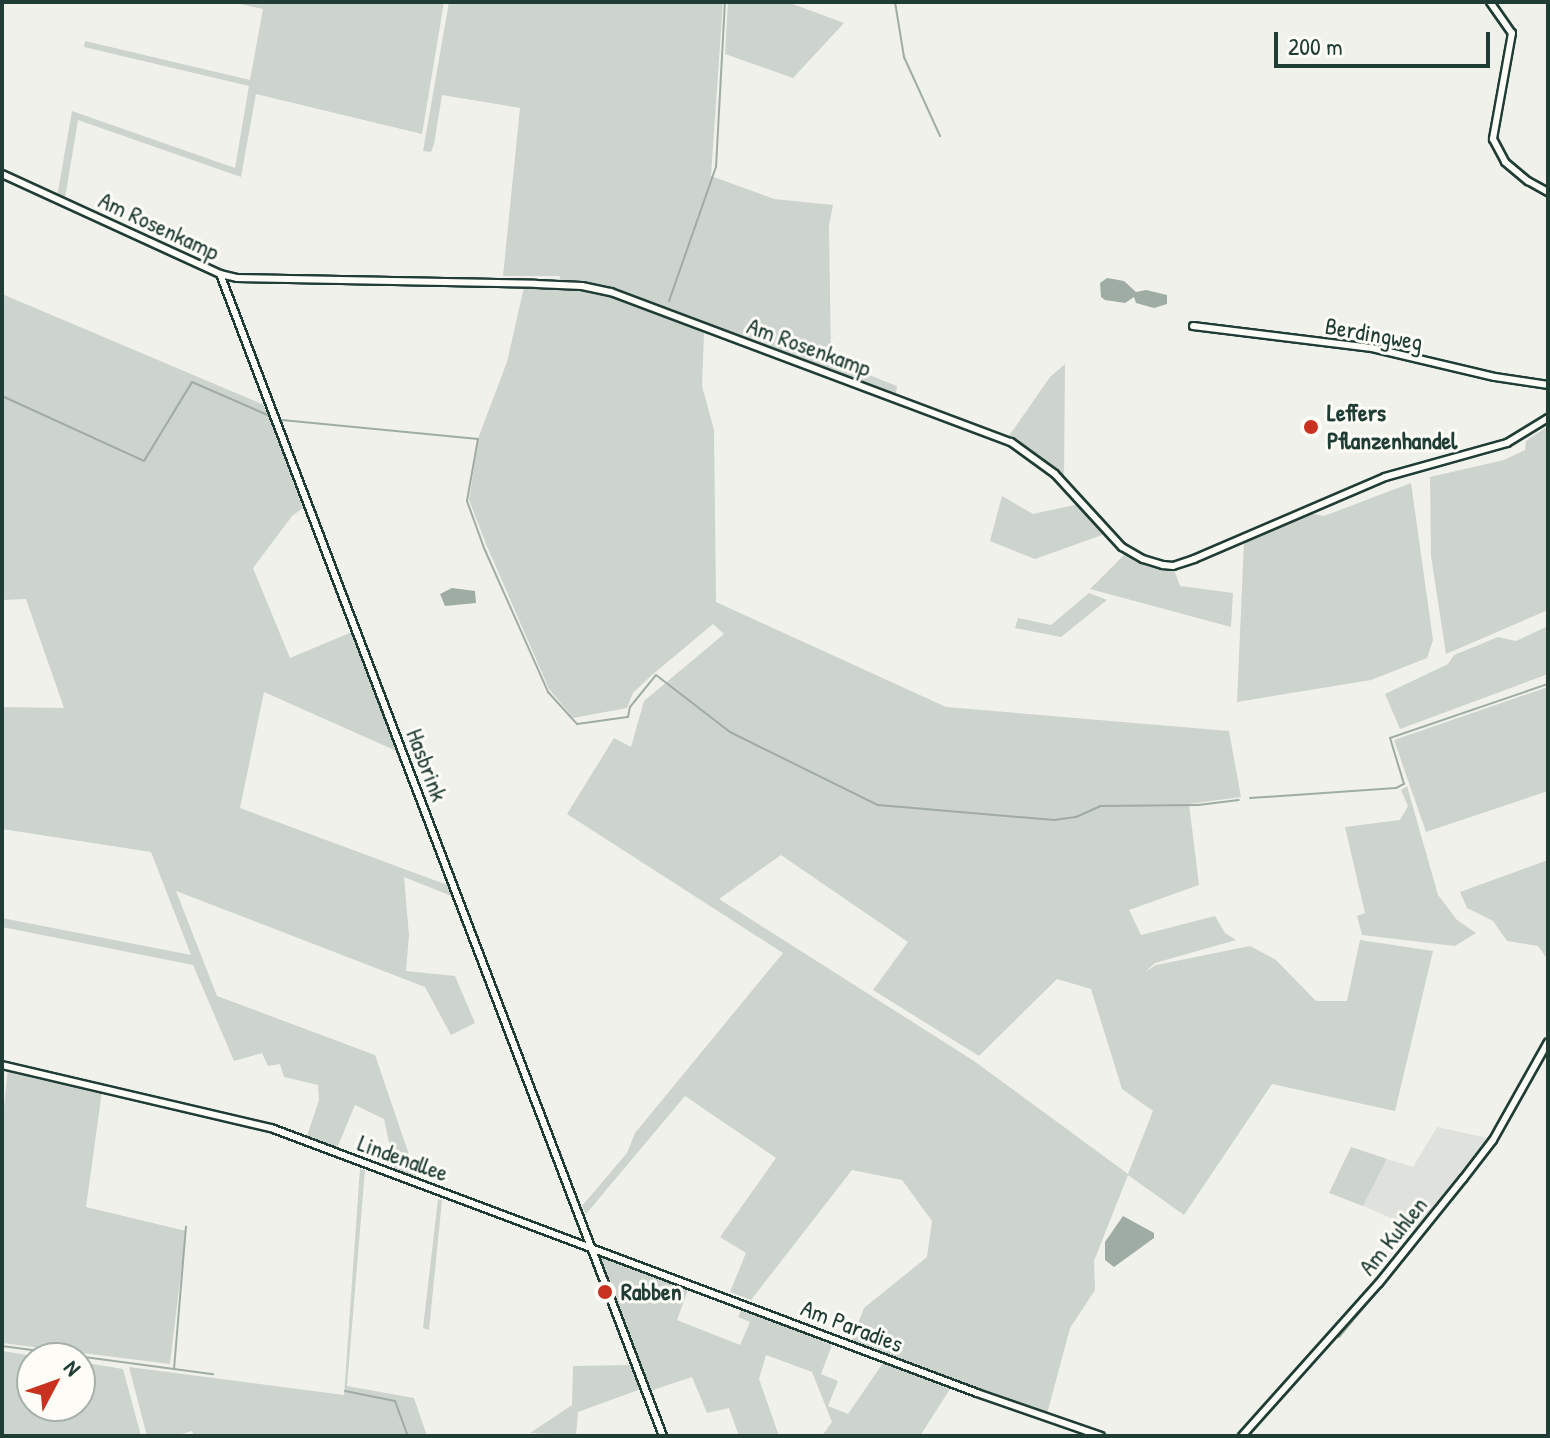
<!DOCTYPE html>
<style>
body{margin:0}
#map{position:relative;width:1550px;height:1438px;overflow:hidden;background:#f0f1eb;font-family:"Patrick Hand",sans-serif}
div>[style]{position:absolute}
.built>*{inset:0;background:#dfe2dc}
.green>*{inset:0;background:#cdd3cd}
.water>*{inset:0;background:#9faca4}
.stream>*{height:2px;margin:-1px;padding:0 1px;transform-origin:1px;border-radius:1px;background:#9faca4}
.roads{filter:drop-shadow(2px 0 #1f3d34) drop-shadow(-2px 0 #1f3d34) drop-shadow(0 2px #1f3d34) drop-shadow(0 -2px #1f3d34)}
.minor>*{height:6px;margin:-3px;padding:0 3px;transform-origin:3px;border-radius:3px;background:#fdfcf7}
.dots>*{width:22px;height:22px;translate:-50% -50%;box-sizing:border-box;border:4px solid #fdfcf7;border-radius:50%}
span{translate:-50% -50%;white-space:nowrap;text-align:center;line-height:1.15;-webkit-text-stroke:6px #fdfcf7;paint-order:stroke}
.street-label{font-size:24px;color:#1f3d34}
.poi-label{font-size:24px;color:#1f3d34;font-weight:700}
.left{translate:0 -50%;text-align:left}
.frame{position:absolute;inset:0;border:4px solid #1f3d34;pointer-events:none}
.north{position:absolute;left:16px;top:1342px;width:80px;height:80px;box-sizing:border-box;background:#fdfcf7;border:2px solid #a4b0a9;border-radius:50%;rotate:49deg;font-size:22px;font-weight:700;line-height:32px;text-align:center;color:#1f3d34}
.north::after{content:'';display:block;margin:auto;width:28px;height:36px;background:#c8321e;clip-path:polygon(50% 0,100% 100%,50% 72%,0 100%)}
.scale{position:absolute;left:1274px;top:32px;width:216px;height:36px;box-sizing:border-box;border:4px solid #1f3d34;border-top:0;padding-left:10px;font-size:24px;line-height:28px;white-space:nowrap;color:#1f3d34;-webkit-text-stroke:6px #fdfcf7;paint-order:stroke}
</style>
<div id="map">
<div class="built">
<i style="clip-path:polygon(1437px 1127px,1488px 1138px,1416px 1229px,1363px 1206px,1387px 1159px,1413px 1167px)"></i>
</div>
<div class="green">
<i style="clip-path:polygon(231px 2px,444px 2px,422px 134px,256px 94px,241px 177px,78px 120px,65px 198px,57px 197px,72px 111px,235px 168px,249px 86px,84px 47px,85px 41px,250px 80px,263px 9px)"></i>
<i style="clip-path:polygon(evenodd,449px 2px,723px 2px,711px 176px,774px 199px,833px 205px,829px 225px,831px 360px,897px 386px,896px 394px,657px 307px,653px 310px,704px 333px,702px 386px,714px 430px,716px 602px,946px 707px,1229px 731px,1241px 797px,1189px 804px,1199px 885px,1129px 910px,1141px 935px,1215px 916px,1225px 933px,1236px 940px,1155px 963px,1145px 972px,1156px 965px,1250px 946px,1276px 960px,1316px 1001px,1347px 1001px,1360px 940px,1433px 951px,1395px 1111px,1272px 1084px,1184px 1215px,1128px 1175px,1094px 1261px,1095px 1290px,1070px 1328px,1047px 1414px,851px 1341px,864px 1308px,927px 1257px,932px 1221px,902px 1180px,852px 1170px,751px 1300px,730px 1292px,746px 1253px,720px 1237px,776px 1158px,685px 1096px,586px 1214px,582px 1206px,627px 1153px,635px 1133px,783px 953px,567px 814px,614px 738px,631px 747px,644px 701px,724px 634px,713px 624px,652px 675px,633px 693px,627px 708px,573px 718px,549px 689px,486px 544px,469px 500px,479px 436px,507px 362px,524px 287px,558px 287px,560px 276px,503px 276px,520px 108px,442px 95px,434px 144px,431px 152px,423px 151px,449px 2px,781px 855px,908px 942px,873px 990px,979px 1056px,1057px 979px,1091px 989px,1122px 1089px,1153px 1111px,1128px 1174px,974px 1061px,719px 899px,781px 855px)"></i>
<i style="clip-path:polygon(728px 2px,787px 2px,844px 23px,793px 78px,725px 54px)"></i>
<i style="clip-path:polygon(2px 294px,264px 405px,303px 508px,292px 516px,253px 568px,290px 658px,352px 632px,401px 753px,264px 692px,240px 808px,450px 886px,454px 897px,404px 877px,409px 935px,406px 971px,455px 976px,475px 1023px,451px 1035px,425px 987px,176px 891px,217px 996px,375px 1055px,417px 1178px,395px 1171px,384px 1119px,355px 1105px,337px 1148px,307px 1136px,319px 1100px,318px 1085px,284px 1077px,280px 1064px,268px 1066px,262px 1053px,234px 1061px,193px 965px,2px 927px,2px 918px,191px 955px,151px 852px,2px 829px,2px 707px,64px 708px,26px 599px,2px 600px)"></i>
<i style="clip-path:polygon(1065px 364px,1064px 477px,1009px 436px,1050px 377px)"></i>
<i style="clip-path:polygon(1548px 426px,1548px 610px,1446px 654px,1431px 556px,1430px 477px,1504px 460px,1525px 450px,1526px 441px)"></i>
<i style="clip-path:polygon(1411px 483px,1433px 640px,1427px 658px,1371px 680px,1237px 702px,1244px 542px,1309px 513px,1324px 516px)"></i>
<i style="clip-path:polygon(1002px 496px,1033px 514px,1079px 504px,1105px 534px,1035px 559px,990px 541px)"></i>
<i style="clip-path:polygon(1124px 555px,1174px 570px,1180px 586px,1233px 593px,1231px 627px,1090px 589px)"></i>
<i style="clip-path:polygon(1089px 593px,1107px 600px,1061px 637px,1015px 628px,1018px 618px,1051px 625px)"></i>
<i style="clip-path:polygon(1548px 626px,1548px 674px,1400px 729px,1385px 694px,1448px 664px,1454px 655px,1498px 637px,1516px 641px)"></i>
<i style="clip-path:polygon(1548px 687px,1548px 791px,1426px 832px,1394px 740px)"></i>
<i style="clip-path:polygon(1407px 786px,1438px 895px,1457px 920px,1476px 933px,1455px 946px,1362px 935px,1357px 916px,1365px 913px,1345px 827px,1400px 820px,1408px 806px,1401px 790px)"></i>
<i style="clip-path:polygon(1548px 860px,1548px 960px,1538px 946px,1507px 941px,1493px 921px,1467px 908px,1460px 892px)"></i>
<i style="clip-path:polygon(8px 1068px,33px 1078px,102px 1091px,86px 1207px,186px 1231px,170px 1364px,2px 1343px,2px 1126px)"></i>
<i style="clip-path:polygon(1351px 1147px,1387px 1159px,1363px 1206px,1329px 1193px)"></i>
<i style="clip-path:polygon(360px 1169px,365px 1170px,347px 1386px,414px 1398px,427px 1436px,194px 1436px,192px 1431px,175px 1436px,147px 1436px,129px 1367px,344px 1395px)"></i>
<i style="clip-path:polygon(438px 1199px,442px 1200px,429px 1330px,423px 1328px)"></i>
<i style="clip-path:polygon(598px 1253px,689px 1287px,677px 1320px,740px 1345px,750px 1322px,738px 1317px,742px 1308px,832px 1345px,821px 1374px,838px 1381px,828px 1406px,848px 1414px,883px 1363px,950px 1389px,920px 1436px,822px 1436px,832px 1422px,812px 1372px,766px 1355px,759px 1379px,779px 1436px,739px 1436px,729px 1408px,707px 1413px,692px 1377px,650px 1391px)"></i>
<i style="clip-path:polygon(2px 1351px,46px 1358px,32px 1358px,32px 1406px,80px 1406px,80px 1362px,123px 1369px,141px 1436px,2px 1436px)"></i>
<i style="clip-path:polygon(630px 1365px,641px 1389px,578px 1412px,576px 1435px,530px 1433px,572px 1405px,573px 1366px)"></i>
</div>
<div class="water">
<i style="clip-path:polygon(1107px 278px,1124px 281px,1136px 292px,1146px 290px,1167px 295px,1167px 304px,1154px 308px,1136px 303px,1134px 297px,1125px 303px,1105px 300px,1101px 297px,1100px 283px)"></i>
<i style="clip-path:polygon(452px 588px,475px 591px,476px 603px,445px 606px,440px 594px)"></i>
<i style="clip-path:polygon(1123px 1216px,1154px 1233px,1154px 1238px,1114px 1267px,1105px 1260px,1105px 1242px)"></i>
</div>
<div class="stream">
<i style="left:895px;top:2px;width:56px;rotate:80.7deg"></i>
<i style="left:904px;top:57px;width:87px;rotate:65.5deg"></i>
<i style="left:669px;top:301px;width:142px;rotate:-70.7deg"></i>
<i style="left:716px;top:167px;width:165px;rotate:-86.9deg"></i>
<i style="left:2px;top:396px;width:156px;rotate:24.6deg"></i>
<i style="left:144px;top:461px;width:92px;rotate:-58.7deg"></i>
<i style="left:192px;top:382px;width:85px;rotate:23.6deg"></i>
<i style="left:282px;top:420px;width:197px;rotate:5.5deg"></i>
<i style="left:478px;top:439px;width:63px;rotate:100.1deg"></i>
<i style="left:467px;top:501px;width:50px;rotate:70.1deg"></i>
<i style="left:484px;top:548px;width:158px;rotate:66deg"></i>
<i style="left:548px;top:692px;width:43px;rotate:47.8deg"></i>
<i style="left:577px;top:724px;width:51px;rotate:-7.8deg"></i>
<i style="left:628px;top:717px;width:10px;rotate:-79deg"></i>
<i style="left:630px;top:707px;width:41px;rotate:-50.9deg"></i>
<i style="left:656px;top:675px;width:93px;rotate:37.6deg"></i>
<i style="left:730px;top:732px;width:165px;rotate:26.3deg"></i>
<i style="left:878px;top:805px;width:177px;rotate:4.9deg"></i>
<i style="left:1054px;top:820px;width:22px;rotate:-8deg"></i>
<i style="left:1076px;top:817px;width:27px;rotate:-24deg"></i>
<i style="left:1101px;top:806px;width:97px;rotate:-0.6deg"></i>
<i style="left:1198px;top:805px;width:41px;rotate:-7deg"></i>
<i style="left:1250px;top:798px;width:146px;rotate:-3.9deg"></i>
<i style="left:1396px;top:788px;width:9px;rotate:-27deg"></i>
<i style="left:1404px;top:784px;width:48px;rotate:-106.9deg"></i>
<i style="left:1390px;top:738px;width:167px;rotate:-18.9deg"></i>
<i style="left:1339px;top:1337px;width:114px;rotate:-50deg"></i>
<i style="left:2px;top:1346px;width:213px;rotate:7.6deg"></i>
<i style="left:174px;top:1369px;width:143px;rotate:-85.2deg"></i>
<i style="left:345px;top:1391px;width:51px;rotate:11.3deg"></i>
<i style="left:395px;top:1401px;width:37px;rotate:70deg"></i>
</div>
<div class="roads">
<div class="minor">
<i style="left:1490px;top:2px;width:38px;rotate:55deg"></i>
<i style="left:1512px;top:33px;width:108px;rotate:100.2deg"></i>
<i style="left:1493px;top:139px;width:26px;rotate:62deg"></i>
<i style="left:1505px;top:162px;width:30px;rotate:40deg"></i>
<i style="left:1528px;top:181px;width:23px;rotate:29deg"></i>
<i style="left:2px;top:174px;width:240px;rotate:24.6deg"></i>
<i style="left:220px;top:274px;width:17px;rotate:13deg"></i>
<i style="left:237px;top:278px;width:299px;rotate:1.1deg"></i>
<i style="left:536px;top:284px;width:46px;rotate:2.5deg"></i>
<i style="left:582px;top:286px;width:30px;rotate:12deg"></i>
<i style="left:611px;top:292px;width:427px;rotate:20.6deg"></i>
<i style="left:1011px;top:442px;width:54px;rotate:36deg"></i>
<i style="left:1055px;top:474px;width:99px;rotate:47.5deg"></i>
<i style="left:1122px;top:547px;width:24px;rotate:30deg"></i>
<i style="left:1143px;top:559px;width:21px;rotate:17deg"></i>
<i style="left:1163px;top:565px;width:10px;rotate:6deg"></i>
<i style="left:1173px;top:566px;width:22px;rotate:-18deg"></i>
<i style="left:1194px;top:559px;width:208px;rotate:-23.2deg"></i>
<i style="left:1385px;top:477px;width:127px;rotate:-15.6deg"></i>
<i style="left:1507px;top:443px;width:48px;rotate:-31.4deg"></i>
<i style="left:220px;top:274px;width:1244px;rotate:69.13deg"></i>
<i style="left:1193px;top:326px;width:180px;rotate:7deg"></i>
<i style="left:1372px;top:348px;width:126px;rotate:13.3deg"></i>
<i style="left:1495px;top:377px;width:54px;rotate:8.6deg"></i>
<i style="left:2px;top:1065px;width:276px;rotate:13.2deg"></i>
<i style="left:271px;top:1128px;width:754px;rotate:20.57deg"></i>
<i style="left:977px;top:1393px;width:131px;rotate:19.1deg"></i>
<i style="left:1242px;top:1436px;width:205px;rotate:-48.2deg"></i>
<i style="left:1379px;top:1283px;width:134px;rotate:-51.1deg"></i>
<i style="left:1463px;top:1179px;width:49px;rotate:-52.4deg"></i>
<i style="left:1493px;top:1140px;width:112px;rotate:-60.7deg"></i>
</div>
</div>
<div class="dots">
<i style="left:1311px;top:427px;background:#c8321e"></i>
<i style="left:605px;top:1292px;background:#c8321e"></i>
</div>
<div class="street-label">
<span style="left:159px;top:226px;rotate:25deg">Am Rosenkamp</span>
<span style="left:1374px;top:334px;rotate:10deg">Berdingweg</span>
<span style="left:809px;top:347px;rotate:20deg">Am Rosenkamp</span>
<span style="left:427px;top:765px;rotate:69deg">Hasbrink</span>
<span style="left:403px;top:1158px;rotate:20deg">Lindenallee</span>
<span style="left:1393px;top:1236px;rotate:-51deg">Am Kuhlen</span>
<span style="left:852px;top:1326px;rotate:21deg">Am Paradies</span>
</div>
<div class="poi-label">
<span class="left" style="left:1327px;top:427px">Leffers<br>Pflanzenhandel</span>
<span class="left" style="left:621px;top:1292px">Rabben</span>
</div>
<div class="frame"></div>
<div class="north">N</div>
<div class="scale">200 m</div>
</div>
